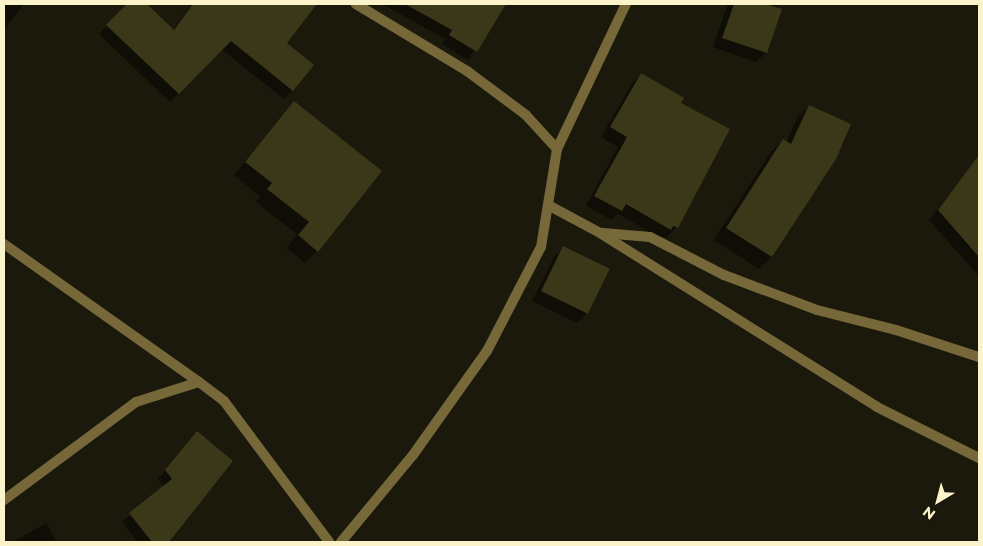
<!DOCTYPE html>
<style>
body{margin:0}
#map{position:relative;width:983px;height:546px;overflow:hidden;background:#1b190c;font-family:Montserrat,sans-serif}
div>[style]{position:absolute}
.shadow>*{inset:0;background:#0007}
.building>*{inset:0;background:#3a3819;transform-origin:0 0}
.street>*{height:10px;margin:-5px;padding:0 5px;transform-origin:5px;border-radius:5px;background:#77683a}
span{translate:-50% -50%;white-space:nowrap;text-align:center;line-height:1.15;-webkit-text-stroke:4px #1b190c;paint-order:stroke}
.frame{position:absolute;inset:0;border:5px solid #fbf3c9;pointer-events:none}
.north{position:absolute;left:913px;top:476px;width:50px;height:50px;-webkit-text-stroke:4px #1b190c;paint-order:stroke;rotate:217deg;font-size:14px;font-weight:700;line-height:20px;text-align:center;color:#fbf3c9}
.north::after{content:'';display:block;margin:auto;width:18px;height:22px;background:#fbf3c9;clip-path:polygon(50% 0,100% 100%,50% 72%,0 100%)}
</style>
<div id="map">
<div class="shadow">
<i style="clip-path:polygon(4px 4px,24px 4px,4px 29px)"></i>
<i style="clip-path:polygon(128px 4px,145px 4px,173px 30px,192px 4px,267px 4px,298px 27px,285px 43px,292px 90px,284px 99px,221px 49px,170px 102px,99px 34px)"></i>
<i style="clip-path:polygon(382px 4px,497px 4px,503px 7px,468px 60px,442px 44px,445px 39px)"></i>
<i style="clip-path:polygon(728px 4px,779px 4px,766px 53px,756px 62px,713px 47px)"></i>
<i style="clip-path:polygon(641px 75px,679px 103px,677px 227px,667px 237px,660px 238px,618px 214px,612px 220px,586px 206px,618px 147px,601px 137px,632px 84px)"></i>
<i style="clip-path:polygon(294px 102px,317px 251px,305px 263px,287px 248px,297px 234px,256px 202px,260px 196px,234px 175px)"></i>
<i style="clip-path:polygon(809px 106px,834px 158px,771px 257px,759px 269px,714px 240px,771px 152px,783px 140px,786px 143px,797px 118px)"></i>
<i style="clip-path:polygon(969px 170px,979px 180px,979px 276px,929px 220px)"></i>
<i style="clip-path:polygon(564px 247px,608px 270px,586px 314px,577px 323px,532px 301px,554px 257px)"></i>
<i style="clip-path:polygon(190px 441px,231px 461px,167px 542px,138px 542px,122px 522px,164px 487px,158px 479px)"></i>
<i style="clip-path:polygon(46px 523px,57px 542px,13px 542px)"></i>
</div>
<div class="building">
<i style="clip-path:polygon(127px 4px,147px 4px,174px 30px,193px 4px,317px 4px,287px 43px,314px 65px,293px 91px,231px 41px,179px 94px,106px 25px)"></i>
<i style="clip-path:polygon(405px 4px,506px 4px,477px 52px,449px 35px,452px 30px)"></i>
<i style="clip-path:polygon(734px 4px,766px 4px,782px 9px,767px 53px,722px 38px)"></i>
<i style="clip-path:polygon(641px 73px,684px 98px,681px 103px,730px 129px,678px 228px,673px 226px,671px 230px,626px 204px,622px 211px,594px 196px,627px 137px,610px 127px)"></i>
<i style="clip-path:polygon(294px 101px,382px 171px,318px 252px,298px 235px,309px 222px,267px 189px,272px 183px,245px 162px)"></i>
<i style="clip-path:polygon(809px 105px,851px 124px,836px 159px,772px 257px,726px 228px,783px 139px,791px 144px)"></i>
<i style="clip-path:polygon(979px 155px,979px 257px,938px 210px)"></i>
<i style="left:563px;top:246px;width:52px;height:50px;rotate:26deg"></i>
<i style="clip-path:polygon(197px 431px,233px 461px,169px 542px,152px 542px,129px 513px,172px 479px,165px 470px)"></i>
</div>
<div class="street">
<i style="left:557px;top:149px;width:161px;rotate:-64.6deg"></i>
<i style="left:548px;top:205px;width:59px;rotate:28.3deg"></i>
<i style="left:600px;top:233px;width:327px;rotate:32.1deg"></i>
<i style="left:877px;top:407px;width:114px;rotate:26.6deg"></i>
<i style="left:603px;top:233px;width:47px;rotate:4.9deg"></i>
<i style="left:650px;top:237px;width:83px;rotate:27.2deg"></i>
<i style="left:724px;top:275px;width:99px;rotate:20.6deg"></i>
<i style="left:817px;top:310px;width:81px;rotate:14.2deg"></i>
<i style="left:896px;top:330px;width:87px;rotate:18deg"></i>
<i style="left:4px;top:244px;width:239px;rotate:35.3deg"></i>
<i style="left:4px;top:500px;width:164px;rotate:-36.6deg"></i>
<i style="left:136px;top:402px;width:66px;rotate:-17.6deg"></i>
<i style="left:199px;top:382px;width:31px;rotate:37deg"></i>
<i style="left:224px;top:401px;width:176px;rotate:53.3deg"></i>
<i style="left:341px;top:542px;width:113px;rotate:-50.4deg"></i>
<i style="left:413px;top:455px;width:128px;rotate:-54.6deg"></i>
<i style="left:487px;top:351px;width:117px;rotate:-62.6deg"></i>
<i style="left:541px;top:247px;width:99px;rotate:-80.7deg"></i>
<i style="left:557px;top:149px;width:46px;rotate:-132.4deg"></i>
<i style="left:526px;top:115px;width:74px;rotate:-143.3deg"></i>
<i style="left:467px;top:71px;width:130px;rotate:-148.9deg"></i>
</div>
<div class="frame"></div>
<div class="north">N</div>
</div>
